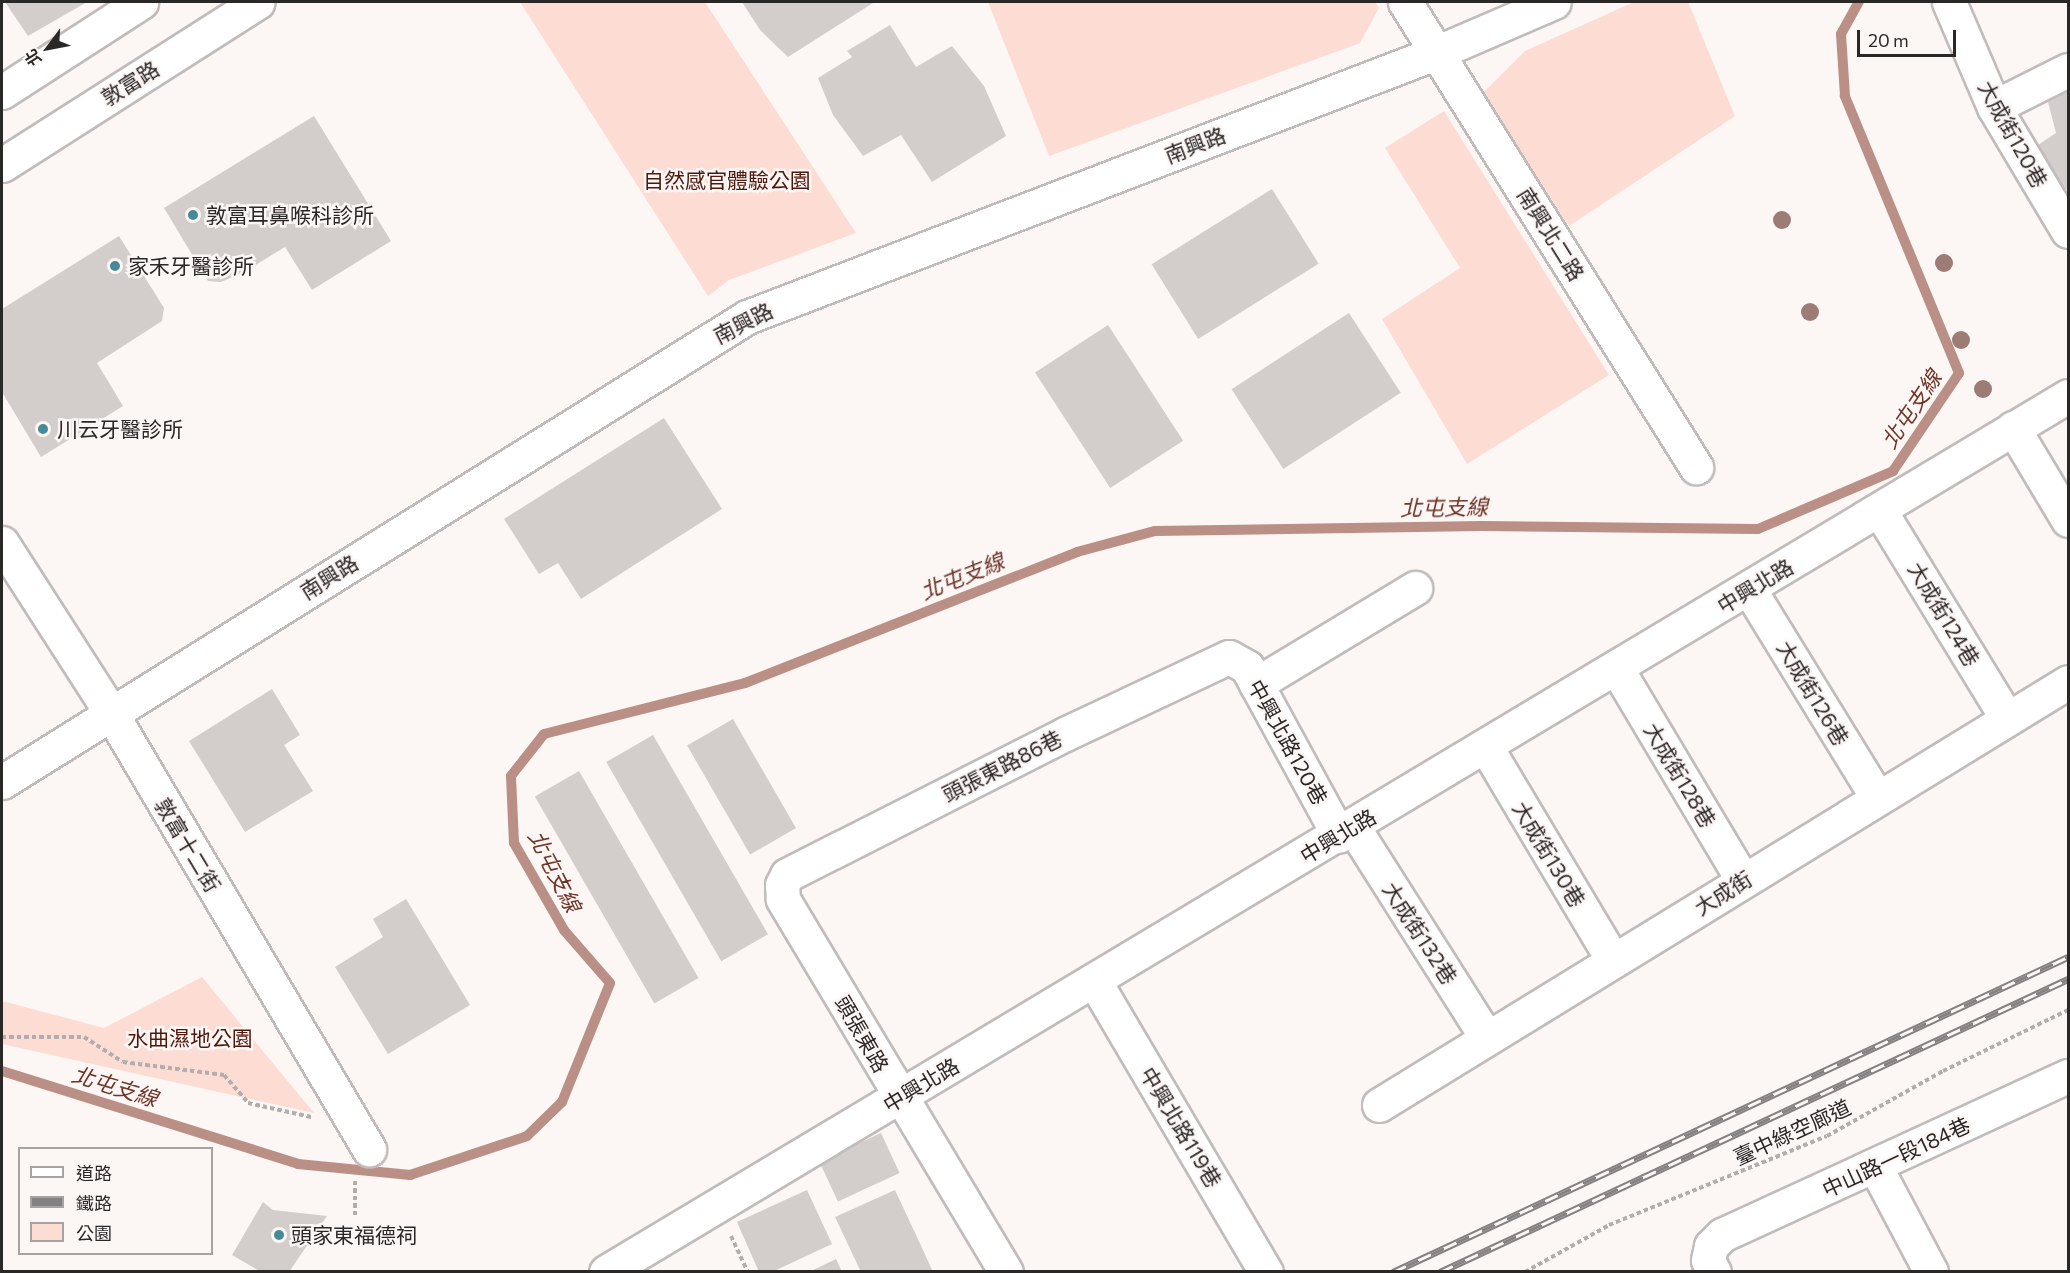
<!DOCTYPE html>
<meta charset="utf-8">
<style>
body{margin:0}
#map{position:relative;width:2070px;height:1273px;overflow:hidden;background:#fcf6f5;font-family:Commissioner,"Noto Sans TC",sans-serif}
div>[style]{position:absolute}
.green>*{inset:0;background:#fddcd4}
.stream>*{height:10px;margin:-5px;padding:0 5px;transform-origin:5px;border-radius:5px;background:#ba8f85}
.building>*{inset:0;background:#d3cdcc;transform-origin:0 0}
.path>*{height:4px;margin-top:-2px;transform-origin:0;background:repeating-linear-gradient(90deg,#b3aead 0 4.5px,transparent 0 7.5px)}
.roads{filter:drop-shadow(2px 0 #c1bcba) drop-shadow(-2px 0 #c1bcba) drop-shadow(0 2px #c1bcba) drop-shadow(0 -2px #c1bcba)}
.minor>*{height:33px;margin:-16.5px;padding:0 16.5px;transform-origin:16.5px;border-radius:16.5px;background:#fff}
.rail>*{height:7px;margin-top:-3.5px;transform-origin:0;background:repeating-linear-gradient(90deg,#fcf6f5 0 14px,#858181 0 28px);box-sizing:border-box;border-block:2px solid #858181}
.trees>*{width:18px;height:18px;margin:-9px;border-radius:50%;background:#9c7c75}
.dots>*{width:16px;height:16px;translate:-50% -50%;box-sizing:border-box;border:3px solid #fcf6f5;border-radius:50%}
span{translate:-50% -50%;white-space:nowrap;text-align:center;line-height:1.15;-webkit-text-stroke:5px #fcf6f5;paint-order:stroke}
.street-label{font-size:21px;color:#2a2727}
.park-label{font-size:21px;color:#4e180c}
.poi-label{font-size:21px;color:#2a2727}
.left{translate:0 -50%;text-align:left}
.water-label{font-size:22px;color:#6e3528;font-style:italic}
.frame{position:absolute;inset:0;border:3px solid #2a2727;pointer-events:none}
.legend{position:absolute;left:18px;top:1147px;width:195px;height:108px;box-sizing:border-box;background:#fcf6f5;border:2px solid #a8a3a3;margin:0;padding:8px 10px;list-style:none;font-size:18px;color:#2a2727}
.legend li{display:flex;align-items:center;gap:12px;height:30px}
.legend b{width:30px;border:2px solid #a8a3a3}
.north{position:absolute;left:18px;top:18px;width:60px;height:60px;-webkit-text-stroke:4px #fcf6f5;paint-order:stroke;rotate:238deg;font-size:16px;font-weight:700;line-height:24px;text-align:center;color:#2a2727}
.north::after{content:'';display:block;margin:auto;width:21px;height:27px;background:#2a2727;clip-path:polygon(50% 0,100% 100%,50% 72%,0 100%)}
.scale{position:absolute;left:1857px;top:30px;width:99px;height:27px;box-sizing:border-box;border:3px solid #2a2727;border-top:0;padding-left:8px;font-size:18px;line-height:21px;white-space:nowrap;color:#2a2727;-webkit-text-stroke:4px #fcf6f5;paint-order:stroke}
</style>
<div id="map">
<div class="green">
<i style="clip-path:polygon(520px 2px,705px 2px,856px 233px,729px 280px,708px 296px)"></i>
<i style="clip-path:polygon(988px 2px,1375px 2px,1379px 8px,1360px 43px,1049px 156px)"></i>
<i style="clip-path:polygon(1634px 2px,1688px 2px,1735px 116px,1569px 226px,1483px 93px,1525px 51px)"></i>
<i style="clip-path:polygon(1444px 111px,1609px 375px,1467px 464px,1382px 319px,1460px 268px,1385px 148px)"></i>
<i style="clip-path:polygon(202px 977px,314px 1113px,2px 1044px,2px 1001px,104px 1028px)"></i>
</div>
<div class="stream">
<i style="left:2px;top:1071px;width:310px;rotate:17.4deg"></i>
<i style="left:298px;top:1164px;width:113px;rotate:5.6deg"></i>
<i style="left:410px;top:1175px;width:123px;rotate:-18.4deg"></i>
<i style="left:527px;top:1136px;width:49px;rotate:-44.2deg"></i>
<i style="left:562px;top:1102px;width:128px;rotate:-68deg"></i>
<i style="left:610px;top:983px;width:70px;rotate:-131deg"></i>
<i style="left:564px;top:930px;width:100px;rotate:-119.9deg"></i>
<i style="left:514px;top:843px;width:67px;rotate:-92.6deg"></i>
<i style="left:511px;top:776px;width:53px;rotate:-51.8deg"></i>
<i style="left:544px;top:734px;width:207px;rotate:-14.2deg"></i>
<i style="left:745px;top:683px;width:357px;rotate:-21.5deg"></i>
<i style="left:1077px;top:552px;width:81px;rotate:-15.1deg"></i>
<i style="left:1155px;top:531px;width:326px;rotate:-0.9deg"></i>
<i style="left:1481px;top:526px;width:277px;rotate:0.6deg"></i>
<i style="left:1758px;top:529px;width:147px;rotate:-23.2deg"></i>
<i style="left:1893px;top:471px;width:118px;rotate:-56deg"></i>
<i style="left:1959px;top:373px;width:300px;rotate:-112.4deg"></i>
<i style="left:1845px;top:96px;width:62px;rotate:-93.7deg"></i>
<i style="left:1841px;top:34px;width:37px;rotate:-61deg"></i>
</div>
<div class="building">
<i style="clip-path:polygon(5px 2px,87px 2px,28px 36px)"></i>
<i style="clip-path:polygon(742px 2px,872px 2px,873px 3px,788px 57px,760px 30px)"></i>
<i style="clip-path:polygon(890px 25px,916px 67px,952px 46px,984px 86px,1006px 136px,932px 182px,901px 135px,863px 156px,833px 115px,818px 78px,852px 57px,847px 51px)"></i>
<i style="clip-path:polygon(2068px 91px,2068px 188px,2065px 191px,2038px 145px,2056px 133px,2048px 102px)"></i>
<i style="clip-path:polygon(314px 116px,391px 241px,312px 290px,285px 247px,244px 272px,221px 282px,208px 281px,164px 208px)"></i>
<i style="left:1272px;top:189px;width:88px;height:142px;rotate:58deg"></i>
<i style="clip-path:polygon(119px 236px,164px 308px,162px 321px,97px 363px,123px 406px,41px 457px,2px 392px,2px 309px)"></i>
<i style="left:1349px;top:313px;width:95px;height:140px;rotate:57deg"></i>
<i style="left:1108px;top:325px;width:138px;height:87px;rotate:57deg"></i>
<i style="clip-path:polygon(664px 418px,722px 509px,581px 599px,558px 563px,539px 574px,504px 519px)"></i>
<i style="clip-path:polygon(272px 689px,300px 735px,284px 745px,313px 791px,245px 832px,189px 741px)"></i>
<i style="left:733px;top:719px;width:126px;height:53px;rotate:60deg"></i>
<i style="left:653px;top:735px;width:230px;height:54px;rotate:60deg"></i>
<i style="left:579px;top:771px;width:239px;height:51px;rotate:60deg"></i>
<i style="clip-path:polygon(406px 899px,470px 1005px,388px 1054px,335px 967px,383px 937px,373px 919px)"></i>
<i style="left:881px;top:1133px;width:44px;height:68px;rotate:65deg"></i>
<i style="clip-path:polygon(807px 1190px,832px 1244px,772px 1272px,759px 1272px,737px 1222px)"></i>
<i style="clip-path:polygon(895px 1190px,923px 1250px,933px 1272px,861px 1272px,835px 1217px)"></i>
<i style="clip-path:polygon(263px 1202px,273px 1210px,327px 1216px,289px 1272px,261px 1272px,232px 1255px)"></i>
<i style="clip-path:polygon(836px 1259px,842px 1272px,809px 1272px)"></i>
</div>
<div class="path">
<i style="left:2px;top:1037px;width:82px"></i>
<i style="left:84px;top:1037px;width:46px;rotate:32.7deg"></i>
<i style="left:123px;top:1062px;width:102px;rotate:7.3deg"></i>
<i style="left:224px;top:1075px;width:37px;rotate:49deg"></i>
<i style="left:248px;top:1103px;width:65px;rotate:12.5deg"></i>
<i style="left:355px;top:1215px;width:37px;rotate:-90deg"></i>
<i style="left:731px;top:1236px;width:40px;rotate:65deg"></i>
<i style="left:1525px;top:1272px;width:96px;rotate:-29.2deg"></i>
<i style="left:1609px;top:1225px;width:235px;rotate:-22.2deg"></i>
<i style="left:1827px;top:1136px;width:133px;rotate:-29.3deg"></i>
<i style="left:1943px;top:1071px;width:139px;rotate:-26deg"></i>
</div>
<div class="roads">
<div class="minor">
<i style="left:1405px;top:2px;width:549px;rotate:57.96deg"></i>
<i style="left:1949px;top:2px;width:114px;rotate:66.8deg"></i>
<i style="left:1994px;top:107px;width:144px;rotate:59.2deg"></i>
<i style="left:2px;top:92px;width:166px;rotate:-32.9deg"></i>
<i style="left:1994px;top:107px;width:83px;rotate:-26.6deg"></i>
<i style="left:2px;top:165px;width:303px;rotate:-32.5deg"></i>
<i style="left:2013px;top:428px;width:107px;rotate:59.1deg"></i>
<i style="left:1880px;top:511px;width:243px;rotate:58.5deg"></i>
<i style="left:2px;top:543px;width:202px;rotate:57.3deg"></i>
<i style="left:111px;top:713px;width:507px;rotate:59.39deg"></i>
<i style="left:1749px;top:589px;width:244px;rotate:58.4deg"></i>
<i style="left:1617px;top:669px;width:246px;rotate:59.2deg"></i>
<i style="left:1256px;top:684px;width:186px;rotate:-31.1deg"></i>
<i style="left:1486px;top:747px;width:248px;rotate:59.2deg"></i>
<i style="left:2px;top:782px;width:878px;rotate:-31.97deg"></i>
<i style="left:747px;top:317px;width:740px;rotate:-20.98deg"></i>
<i style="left:1438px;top:52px;width:126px;rotate:-23.3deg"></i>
<i style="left:1353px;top:827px;width:250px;rotate:57.6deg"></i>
<i style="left:1095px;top:982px;width:337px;rotate:59.5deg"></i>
<i style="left:1379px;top:1105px;width:808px;rotate:-31.55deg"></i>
<i style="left:1876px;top:1168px;width:118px;rotate:62.1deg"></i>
<i style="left:606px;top:1272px;width:1704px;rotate:-30.93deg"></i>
<i style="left:1006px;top:1272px;width:435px;rotate:-120.9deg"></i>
<i style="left:783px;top:899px;width:14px;rotate:-94deg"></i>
<i style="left:782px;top:885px;width:11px;rotate:-63deg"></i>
<i style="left:787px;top:875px;width:312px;rotate:-26.9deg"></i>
<i style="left:1065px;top:734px;width:181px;rotate:-25.2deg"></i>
<i style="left:1229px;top:657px;width:21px;rotate:29deg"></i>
<i style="left:1247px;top:667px;width:192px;rotate:61.4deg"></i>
<i style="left:1714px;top:1272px;width:13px;rotate:-117deg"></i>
<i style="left:1708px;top:1260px;width:14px;rotate:-78deg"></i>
<i style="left:1711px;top:1246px;width:16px;rotate:-45deg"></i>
<i style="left:1722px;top:1235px;width:381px;rotate:-24.7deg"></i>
</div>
</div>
<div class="rail">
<i style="left:1393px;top:1272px;width:745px;rotate:-25.02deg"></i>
<i style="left:1440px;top:1272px;width:693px;rotate:-25.01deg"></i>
</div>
<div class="trees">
<i style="left:1782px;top:220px"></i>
<i style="left:1944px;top:263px"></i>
<i style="left:1810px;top:312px"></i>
<i style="left:1961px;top:340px"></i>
<i style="left:1983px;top:389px"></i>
</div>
<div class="dots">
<i style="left:193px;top:215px;background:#468a98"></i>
<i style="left:115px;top:266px;background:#468a98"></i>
<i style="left:43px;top:429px;background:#468a98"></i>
<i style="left:279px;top:1235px;background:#468a98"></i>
</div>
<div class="street-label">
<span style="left:130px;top:83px;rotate:-32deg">敦富路</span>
<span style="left:2013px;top:134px;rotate:61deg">大成街120巷</span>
<span style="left:1195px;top:145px;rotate:-21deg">南興路</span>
<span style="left:1551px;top:234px;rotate:58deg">南興北二路</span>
<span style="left:743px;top:323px;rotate:-27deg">南興路</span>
<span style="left:329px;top:577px;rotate:-32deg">南興路</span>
<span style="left:1755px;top:586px;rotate:-31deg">中興北路</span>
<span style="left:1944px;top:614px;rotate:59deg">大成街124巷</span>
<span style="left:1813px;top:693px;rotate:59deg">大成街126巷</span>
<span style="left:1288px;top:742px;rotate:61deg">中興北路120巷</span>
<span style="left:1002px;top:766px;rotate:-27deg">頭張東路86巷</span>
<span style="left:1680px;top:775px;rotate:59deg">大成街128巷</span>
<span style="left:1338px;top:836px;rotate:-31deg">中興北路</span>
<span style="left:188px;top:845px;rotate:59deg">敦富十二街</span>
<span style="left:1549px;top:854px;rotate:59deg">大成街130巷</span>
<span style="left:1723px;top:893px;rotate:-32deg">大成街</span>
<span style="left:1420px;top:933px;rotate:57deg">大成街132巷</span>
<span style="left:862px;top:1034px;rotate:60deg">頭張東路</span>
<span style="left:921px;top:1085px;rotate:-31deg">中興北路</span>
<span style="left:1181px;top:1127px;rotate:59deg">中興北路119巷</span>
<span style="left:1792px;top:1132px;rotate:-25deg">臺中綠空廊道</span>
<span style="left:1896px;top:1157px;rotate:-25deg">中山路一段184巷</span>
</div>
<div class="park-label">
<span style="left:727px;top:180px">自然感官體驗公園</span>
<span style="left:190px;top:1038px">水曲濕地公園</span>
</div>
<div class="poi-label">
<span class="left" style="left:206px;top:215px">敦富耳鼻喉科診所</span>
<span class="left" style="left:128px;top:266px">家禾牙醫診所</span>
<span class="left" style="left:57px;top:429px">川云牙醫診所</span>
<span class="left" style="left:291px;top:1235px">頭家東福德祠</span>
</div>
<div class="water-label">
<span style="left:1911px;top:409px;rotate:-56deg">北屯支線</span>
<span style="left:1444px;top:507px;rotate:-1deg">北屯支線</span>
<span style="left:962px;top:576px;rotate:-22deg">北屯支線</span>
<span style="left:555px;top:871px;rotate:63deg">北屯支線</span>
<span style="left:115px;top:1086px;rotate:17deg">北屯支線</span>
</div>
<div class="frame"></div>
<ul class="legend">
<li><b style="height:8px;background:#fff"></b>道路</li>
<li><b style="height:8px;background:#858181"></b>鐵路</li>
<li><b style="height:16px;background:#fddcd4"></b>公園</li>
</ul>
<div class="north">北</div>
<div class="scale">20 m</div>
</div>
